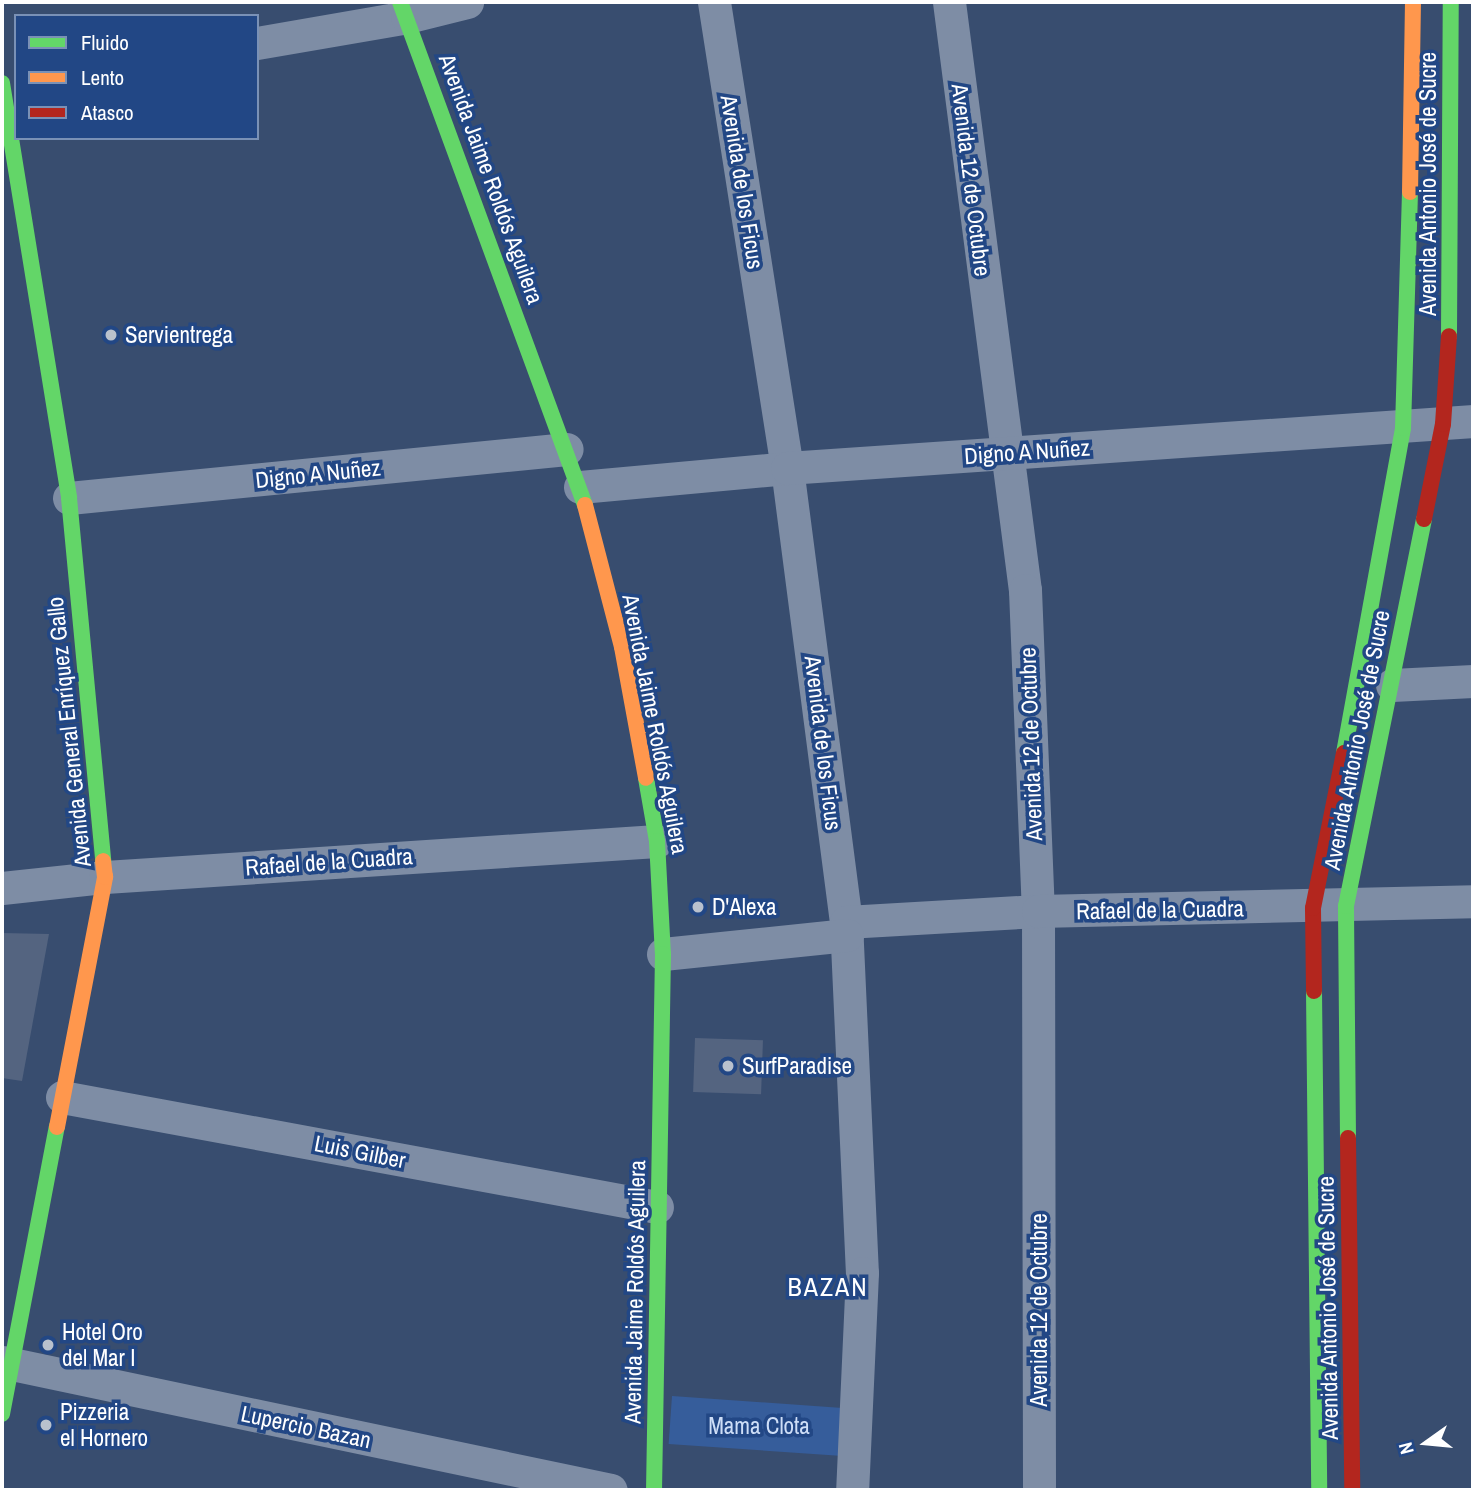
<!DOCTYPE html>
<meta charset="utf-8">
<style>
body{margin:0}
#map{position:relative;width:1475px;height:1492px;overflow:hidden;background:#384d6f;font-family:"Archivo Narrow",sans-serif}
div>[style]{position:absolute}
.green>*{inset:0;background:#365d9b;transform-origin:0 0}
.building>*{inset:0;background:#546480;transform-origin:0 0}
.street>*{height:33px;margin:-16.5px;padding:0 16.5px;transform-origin:16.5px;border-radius:16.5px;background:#7e8da5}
.fast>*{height:16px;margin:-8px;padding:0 8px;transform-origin:8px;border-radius:8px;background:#63d668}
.slow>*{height:16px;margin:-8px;padding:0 8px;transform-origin:8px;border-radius:8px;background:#ff974d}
.jam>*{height:16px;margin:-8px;padding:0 8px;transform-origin:8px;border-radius:8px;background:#b3261e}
.dots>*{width:19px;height:19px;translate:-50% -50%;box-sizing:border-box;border:4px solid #224785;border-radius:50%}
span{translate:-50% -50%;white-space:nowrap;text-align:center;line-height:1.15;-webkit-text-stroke:7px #224785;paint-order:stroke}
.street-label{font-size:23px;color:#fff}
.poi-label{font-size:23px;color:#fff}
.left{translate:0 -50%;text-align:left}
.park-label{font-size:23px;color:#cedef7}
.quarter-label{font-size:26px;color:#fff;letter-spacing:2px}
.frame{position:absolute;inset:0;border:4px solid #fff;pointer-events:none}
.legend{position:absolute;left:14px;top:14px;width:245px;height:126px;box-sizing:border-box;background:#224785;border:2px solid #7a91b6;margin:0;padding:9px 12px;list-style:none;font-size:21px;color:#fff}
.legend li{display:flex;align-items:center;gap:14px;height:35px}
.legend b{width:35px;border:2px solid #7a91b6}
.north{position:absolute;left:1391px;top:1408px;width:70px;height:70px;-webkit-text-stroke:5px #224785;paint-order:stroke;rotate:255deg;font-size:19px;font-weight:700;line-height:28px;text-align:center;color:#fff}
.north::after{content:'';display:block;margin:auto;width:24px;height:32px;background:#fff;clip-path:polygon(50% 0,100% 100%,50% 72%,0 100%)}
</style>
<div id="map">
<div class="green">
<i style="left:672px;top:1396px;width:178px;height:48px;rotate:4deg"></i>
</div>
<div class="building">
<i style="clip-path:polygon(2px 933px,49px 934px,22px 1081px,2px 1078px)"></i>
<i style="left:695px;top:1038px;width:68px;height:54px;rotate:2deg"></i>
</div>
<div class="street">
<i style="left:714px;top:2px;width:472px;rotate:81.1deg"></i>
<i style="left:787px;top:468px;width:458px;rotate:82.6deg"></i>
<i style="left:846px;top:922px;width:351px;rotate:87.4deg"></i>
<i style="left:862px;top:1273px;width:217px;rotate:92.6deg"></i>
<i style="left:949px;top:2px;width:593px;rotate:82.64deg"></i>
<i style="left:1025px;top:590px;width:321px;rotate:87.7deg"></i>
<i style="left:1038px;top:911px;width:579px;rotate:89.9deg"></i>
<i style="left:257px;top:43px;width:152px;rotate:-9.8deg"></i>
<i style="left:407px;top:17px;width:62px;rotate:-14deg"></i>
<i style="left:580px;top:487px;width:208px;rotate:-5.2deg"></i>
<i style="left:787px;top:468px;width:688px;rotate:-3.92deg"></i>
<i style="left:69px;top:498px;width:500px;rotate:-5.62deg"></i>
<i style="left:1392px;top:685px;width:81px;rotate:-2.8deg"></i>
<i style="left:2px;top:888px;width:104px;rotate:-6.1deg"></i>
<i style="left:105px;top:877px;width:553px;rotate:-3.73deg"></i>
<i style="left:846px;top:922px;width:192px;rotate:-3.3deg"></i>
<i style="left:1038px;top:911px;width:435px;rotate:-1.3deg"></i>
<i style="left:663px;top:954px;width:185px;rotate:-5.9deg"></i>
<i style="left:62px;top:1097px;width:605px;rotate:10.47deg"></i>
<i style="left:2px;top:1362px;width:622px;rotate:11.87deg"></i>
</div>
<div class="fast">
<i style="left:400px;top:2px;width:536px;rotate:69.81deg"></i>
<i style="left:2px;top:83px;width:420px;rotate:80.8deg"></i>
<i style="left:69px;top:498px;width:365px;rotate:84.6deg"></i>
<i style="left:1449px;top:336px;width:334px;rotate:-89.7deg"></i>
<i style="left:1344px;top:753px;width:330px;rotate:-79.7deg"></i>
<i style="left:1403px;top:428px;width:236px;rotate:-88.3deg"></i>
<i style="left:646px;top:778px;width:64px;rotate:80.1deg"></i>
<i style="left:657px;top:841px;width:113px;rotate:87deg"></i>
<i style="left:663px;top:954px;width:536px;rotate:90.96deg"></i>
<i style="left:1314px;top:991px;width:499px;rotate:89.4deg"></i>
<i style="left:1348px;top:1138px;width:232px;rotate:-90.5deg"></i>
<i style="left:1346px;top:906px;width:395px;rotate:-78.6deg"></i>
<i style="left:2px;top:1414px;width:292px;rotate:-79.2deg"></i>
</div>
<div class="slow">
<i style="left:1410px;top:192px;width:190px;rotate:-89.1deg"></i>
<i style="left:585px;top:505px;width:147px;rotate:75.4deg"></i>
<i style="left:622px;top:647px;width:133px;rotate:79.6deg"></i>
<i style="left:57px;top:1127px;width:255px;rotate:-79.1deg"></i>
<i style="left:105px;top:877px;width:16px;rotate:-97deg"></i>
</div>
<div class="jam">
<i style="left:1424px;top:519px;width:97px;rotate:-78.7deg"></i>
<i style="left:1443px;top:424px;width:88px;rotate:-86.1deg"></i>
<i style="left:1314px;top:991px;width:83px;rotate:-90.7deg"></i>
<i style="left:1313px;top:908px;width:158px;rotate:-78.7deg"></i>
<i style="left:1348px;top:1138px;width:352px;rotate:89.3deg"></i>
</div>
<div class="dots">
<i style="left:111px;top:335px;background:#b9c1cd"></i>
<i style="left:698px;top:907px;background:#b9c1cd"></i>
<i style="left:728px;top:1066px;background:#b9c1cd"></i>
<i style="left:48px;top:1345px;background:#b9c1cd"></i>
<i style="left:46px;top:1425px;background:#b9c1cd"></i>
</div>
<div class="street-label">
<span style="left:491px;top:179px;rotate:70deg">Avenida Jaime Roldós Aguilera</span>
<span style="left:971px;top:180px;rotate:83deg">Avenida 12 de Octubre</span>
<span style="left:742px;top:182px;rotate:81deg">Avenida de los Ficus</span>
<span style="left:1428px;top:184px;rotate:-90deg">Avenida Antonio José de Sucre</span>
<span style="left:1027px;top:452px;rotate:-4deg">Digno A Nuñez</span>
<span style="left:318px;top:474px;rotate:-6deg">Digno A Nuñez</span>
<span style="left:655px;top:724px;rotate:79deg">Avenida Jaime Roldós Aguilera</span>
<span style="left:69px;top:732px;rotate:-96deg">Avenida General Enríquez Gallo</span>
<span style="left:1357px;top:740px;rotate:-79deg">Avenida Antonio José de Sucre</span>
<span style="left:823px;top:743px;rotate:83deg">Avenida de los Ficus</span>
<span style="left:1031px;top:744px;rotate:-92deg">Avenida 12 de Octubre</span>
<span style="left:329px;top:862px;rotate:-4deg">Rafael de la Cuadra</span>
<span style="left:1160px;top:910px;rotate:-1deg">Rafael de la Cuadra</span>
<span style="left:360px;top:1152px;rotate:11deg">Luis Gilber</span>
<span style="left:635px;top:1292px;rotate:-89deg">Avenida Jaime Roldós Aguilera</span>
<span style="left:1328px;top:1308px;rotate:-91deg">Avenida Antonio José de Sucre</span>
<span style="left:1039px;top:1310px;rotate:-90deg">Avenida 12 de Octubre</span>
<span style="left:306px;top:1427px;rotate:12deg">Lupercio Bazan</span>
</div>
<div class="poi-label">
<span class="left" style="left:125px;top:335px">Servientrega</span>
<span class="left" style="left:712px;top:907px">D'Alexa</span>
<span class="left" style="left:742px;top:1066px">SurfParadise</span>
<span class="left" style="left:62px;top:1345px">Hotel Oro<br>del Mar I</span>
<span class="left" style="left:60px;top:1425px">Pizzeria<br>el Hornero</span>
</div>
<div class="park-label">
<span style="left:759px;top:1426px">Mama Clota</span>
</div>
<div class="quarter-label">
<span style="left:828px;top:1287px">BAZAN</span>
</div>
<div class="frame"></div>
<ul class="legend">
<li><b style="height:9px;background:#63d668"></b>Fluido</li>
<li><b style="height:9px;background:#ff974d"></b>Lento</li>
<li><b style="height:9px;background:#b3261e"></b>Atasco</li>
</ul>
<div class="north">N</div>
</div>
